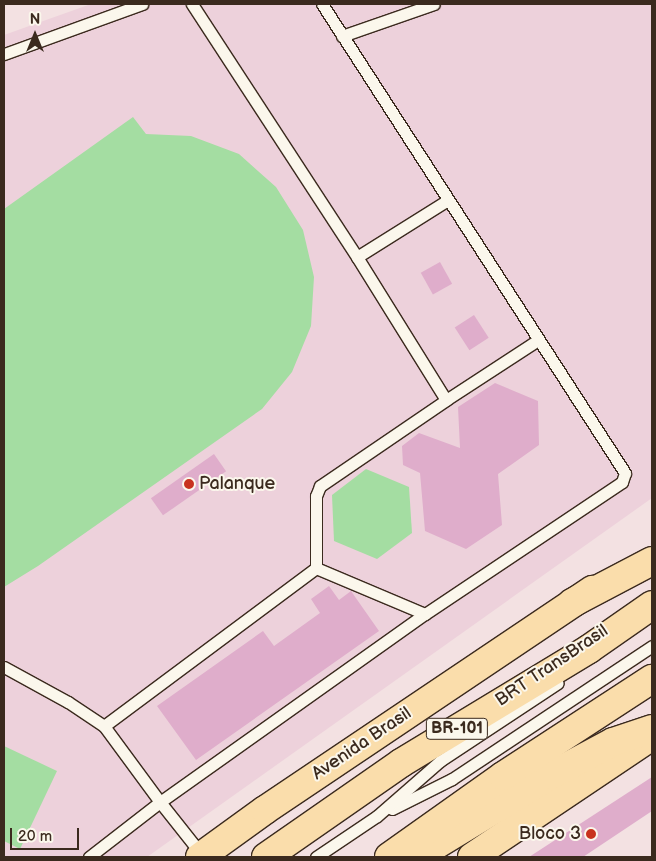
<!DOCTYPE html>
<style>
body{margin:0}
#map{position:relative;width:656px;height:861px;overflow:hidden;background:#f3e1e2;font-family:"Balsamiq Sans",sans-serif}
div>[style]{position:absolute}
.built>*{inset:0;background:#edd1db}
.green>*{inset:0;background:#a4dda2}
.building>*{inset:0;background:#dfadcb;transform-origin:0 0}
.roads{filter:drop-shadow(1px 0 #3b2a1e) drop-shadow(-1px 0 #3b2a1e) drop-shadow(0 1px #3b2a1e) drop-shadow(0 -1px #3b2a1e)}
.lane>*{height:11px;margin:-5.5px;padding:0 5.5px;transform-origin:5.5px;border-radius:5.5px;background:#fbf7ec}
.primary>*{height:28px;margin:-14px;padding:0 14px;transform-origin:14px;border-radius:14px;background:#faddab}
.highway>*{height:28px;margin:-14px;padding:0 14px;transform-origin:14px;border-radius:14px;background:#faddab}
.dots>*{width:14px;height:14px;translate:-50% -50%;box-sizing:border-box;border:2px solid #fbf7ec;border-radius:50%}
span{translate:-50% -50%;white-space:nowrap;text-align:center;line-height:1.15;-webkit-text-stroke:4px #fbf7ec;paint-order:stroke}
.shield-label span{padding:1px 4px;background:#fbf7ec;border:1px solid;border-radius:4px;-webkit-text-stroke-width:0}
.shield-label{font-size:16px;color:#3b2a1e;font-weight:700}
.poi-label{font-size:18px;color:#3b2a1e}
.left{translate:0 -50%;text-align:left}
.right{translate:-100% -50%;text-align:right}
.street-label{font-size:18px;color:#3b2a1e}
.frame{position:absolute;inset:0;border:5px solid #3b2a1e;pointer-events:none}
.north{position:absolute;left:10px;top:10px;width:50px;height:50px;-webkit-text-stroke:4px #fbf7ec;paint-order:stroke;rotate:0deg;font-size:14px;font-weight:700;line-height:20px;text-align:center;color:#3b2a1e}
.north::after{content:'';display:block;margin:auto;width:18px;height:22px;background:#3b2a1e;clip-path:polygon(50% 0,100% 100%,50% 72%,0 100%)}
.scale{position:absolute;left:10px;top:828px;width:69px;height:22px;box-sizing:border-box;border:2px solid #3b2a1e;border-top:0;padding-left:6px;font-size:15px;line-height:18px;white-space:nowrap;color:#3b2a1e;-webkit-text-stroke:4px #fbf7ec;paint-order:stroke}
</style>
<div id="map">
<div class="built">
<i style="clip-path:polygon(91px 4px,652px 4px,652px 498px,147px 857px,4px 857px,4px 35px)"></i>
</div>
<div class="green">
<i style="clip-path:polygon(133px 117px,146px 134px,191px 136px,239px 154px,276px 187px,303px 230px,314px 277px,311px 326px,292px 372px,262px 409px,38px 566px,4px 587px,4px 209px)"></i>
<i style="clip-path:polygon(366px 469px,409px 487px,412px 533px,377px 559px,334px 541px,332px 495px)"></i>
<i style="clip-path:polygon(4px 746px,57px 771px,20px 849px,4px 841px)"></i>
</div>
<div class="building">
<i style="left:440px;top:262px;width:25px;height:22px;rotate:61deg"></i>
<i style="left:474px;top:315px;width:27px;height:23px;rotate:57deg"></i>
<i style="clip-path:polygon(495px 383px,538px 401px,539px 445px,498px 474px,502px 525px,466px 549px,425px 531px,420px 473px,403px 465px,402px 446px,419px 433px,460px 448px,458px 407px)"></i>
<i style="left:214px;top:454px;width:21px;height:77px;rotate:55deg"></i>
<i style="clip-path:polygon(329px 586px,339px 600px,351px 591px,379px 631px,196px 760px,157px 706px,263px 631px,274px 646px,320px 613px,311px 599px)"></i>
<i style="clip-path:polygon(652px 777px,652px 811px,583px 857px,529px 857px)"></i>
</div>
<div class="roads">
<div class="lane">
<i style="left:192px;top:4px;width:302px;rotate:56.9deg"></i>
<i style="left:357px;top:257px;width:168px;rotate:58.1deg"></i>
<i style="left:342px;top:36px;width:97px;rotate:-19.2deg"></i>
<i style="left:4px;top:54px;width:147px;rotate:-19.9deg"></i>
<i style="left:357px;top:257px;width:107px;rotate:-32.1deg"></i>
<i style="left:316px;top:568px;width:118px;rotate:22.9deg"></i>
<i style="left:4px;top:667px;width:73px;rotate:28.7deg"></i>
<i style="left:68px;top:702px;width:43px;rotate:33.7deg"></i>
<i style="left:104px;top:726px;width:94px;rotate:53.6deg"></i>
<i style="left:160px;top:802px;width:325px;rotate:-35.4deg"></i>
<i style="left:425px;top:614px;width:237px;rotate:-33.8deg"></i>
<i style="left:622px;top:482px;width:9px;rotate:-72deg"></i>
<i style="left:625px;top:473px;width:558px;rotate:-122.86deg"></i>
<i style="left:104px;top:726px;width:264px;rotate:-36.7deg"></i>
<i style="left:316px;top:568px;width:72px;rotate:-90deg"></i>
<i style="left:316px;top:496px;width:11px;rotate:-68deg"></i>
<i style="left:320px;top:486px;width:153px;rotate:-34.3deg"></i>
<i style="left:446px;top:400px;width:110px;rotate:-33.1deg"></i>
<i style="left:392px;top:809px;width:67px;rotate:-26.6deg"></i>
<i style="left:452px;top:779px;width:240px;rotate:-33.6deg"></i>
<i style="left:89px;top:857px;width:90px;rotate:-37.8deg"></i>
<i style="left:160px;top:802px;width:68px;rotate:51.6deg"></i>
<i style="left:316px;top:857px;width:73px;rotate:-33.9deg"></i>
<i style="left:377px;top:816px;width:84px;rotate:-41.1deg"></i>
<i style="left:440px;top:761px;width:141px;rotate:-33.5deg"></i>
</div>
<div class="primary">
<i style="left:200px;top:857px;width:80px;rotate:-35.9deg"></i>
<i style="left:265px;top:810px;width:395px;rotate:-33.9deg"></i>
<i style="left:472px;top:857px;width:217px;rotate:-33.9deg"></i>
</div>
<div class="highway">
<i style="left:572px;top:603px;width:90px;rotate:-27.7deg"></i>
<i style="left:421px;top:854px;width:152px;rotate:-31.3deg"></i>
<i style="left:551px;top:775px;width:70px;rotate:-28deg"></i>
<i style="left:613px;top:742px;width:41px;rotate:-18.4deg"></i>
<i style="left:266px;top:857px;width:165px;rotate:-34.8deg"></i>
<i style="left:401px;top:763px;width:220px;rotate:-31.2deg"></i>
<i style="left:589px;top:649px;width:77px;rotate:-34.9deg"></i>
<i style="left:389px;top:857px;width:140px;rotate:-35.4deg"></i>
<i style="left:503px;top:776px;width:178px;rotate:-33.1deg"></i>
</div>
</div>
<div class="dots">
<i style="left:189px;top:484px;background:#c8321e"></i>
<i style="left:591px;top:834px;background:#c8321e"></i>
</div>
<div class="shield-label">
<span style="left:457px;top:729px">BR-101</span>
</div>
<div class="poi-label">
<span class="left" style="left:199px;top:484px">Palanque</span>
<span class="right" style="left:581px;top:834px">Bloco 3</span>
</div>
<div class="street-label">
<span style="left:552px;top:666px;rotate:-34deg">BRT TransBrasil</span>
<span style="left:362px;top:744px;rotate:-34deg">Avenida Brasil</span>
</div>
<div class="frame"></div>
<div class="north">N</div>
<div class="scale">20 m</div>
</div>
